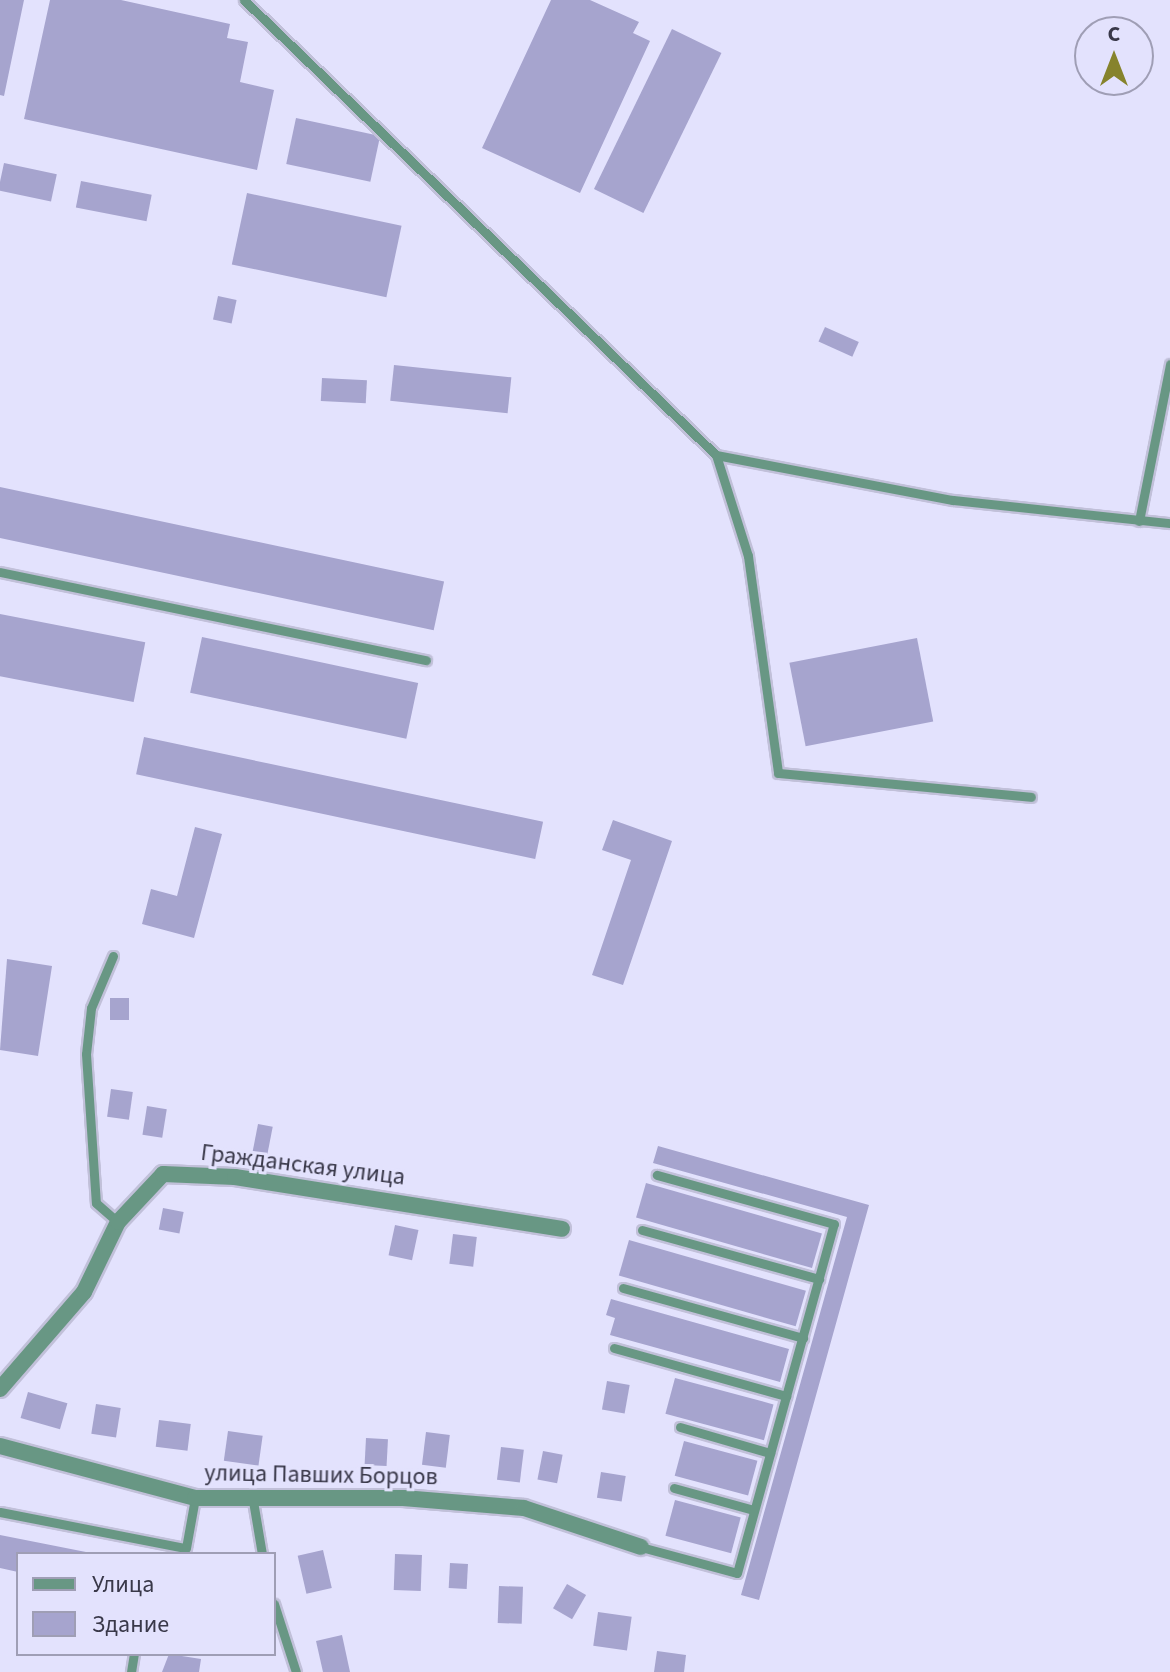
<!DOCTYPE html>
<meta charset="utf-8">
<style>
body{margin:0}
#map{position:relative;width:1170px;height:1672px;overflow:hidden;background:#e3e2fd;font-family:"Source Sans 3",sans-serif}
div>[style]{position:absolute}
.building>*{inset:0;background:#a6a4ce;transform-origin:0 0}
.roads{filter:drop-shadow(2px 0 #c1c0d9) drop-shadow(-2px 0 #c1c0d9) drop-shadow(0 2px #c1c0d9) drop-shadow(0 -2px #c1c0d9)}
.lane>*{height:9px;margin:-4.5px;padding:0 4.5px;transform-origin:4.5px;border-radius:4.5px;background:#689784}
.street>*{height:16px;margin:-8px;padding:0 8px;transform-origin:8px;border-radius:8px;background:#689784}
span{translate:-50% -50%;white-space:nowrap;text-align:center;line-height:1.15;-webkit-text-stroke:6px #e3e2fd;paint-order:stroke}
.street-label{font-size:24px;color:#393849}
.legend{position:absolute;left:16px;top:1552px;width:260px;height:104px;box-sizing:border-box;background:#e3e2fd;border:2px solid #9f9eb5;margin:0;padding:10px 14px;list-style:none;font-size:24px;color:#393849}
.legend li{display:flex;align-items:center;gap:16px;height:40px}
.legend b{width:40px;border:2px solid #9f9eb5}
.north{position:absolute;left:1074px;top:16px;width:80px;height:80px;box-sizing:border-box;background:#e3e2fd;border:2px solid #9f9eb5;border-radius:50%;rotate:0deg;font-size:22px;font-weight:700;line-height:32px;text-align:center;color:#393849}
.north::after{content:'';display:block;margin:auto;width:28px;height:36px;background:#86832c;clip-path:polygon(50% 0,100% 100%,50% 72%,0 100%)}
</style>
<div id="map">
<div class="building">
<i style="clip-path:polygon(0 0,24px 0,4px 96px,0 95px)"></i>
<i style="clip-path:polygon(50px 0,121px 0,230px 24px,227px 38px,248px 42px,240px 82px,274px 90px,257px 170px,24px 119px)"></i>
<i style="clip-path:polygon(551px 0,590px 0,639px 22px,633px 33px,650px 41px,580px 193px,482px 148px)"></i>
<i style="left:672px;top:29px;width:55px;height:178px;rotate:26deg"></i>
<i style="left:296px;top:118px;width:86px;height:47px;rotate:12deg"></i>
<i style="left:4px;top:163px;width:54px;height:28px;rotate:12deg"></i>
<i style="left:81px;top:181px;width:72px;height:27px;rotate:11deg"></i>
<i style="left:247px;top:193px;width:158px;height:73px;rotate:12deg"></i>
<i style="left:218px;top:296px;width:19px;height:24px;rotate:12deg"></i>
<i style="left:825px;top:327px;width:37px;height:16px;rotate:24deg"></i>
<i style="left:394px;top:365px;width:118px;height:36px;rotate:6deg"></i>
<i style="left:322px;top:378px;width:45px;height:23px;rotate:3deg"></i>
<i style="left:0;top:487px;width:454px;height:50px;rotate:12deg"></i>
<i style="left:0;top:614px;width:148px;height:61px;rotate:11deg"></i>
<i style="left:202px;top:637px;width:221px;height:57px;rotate:12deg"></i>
<i style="left:917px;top:638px;width:85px;height:130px;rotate:79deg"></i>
<i style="left:144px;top:737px;width:408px;height:38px;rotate:12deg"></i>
<i style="clip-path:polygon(613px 820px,672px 841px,623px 985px,592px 975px,631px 860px,602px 850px)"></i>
<i style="clip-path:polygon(195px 827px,222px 834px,194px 938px,142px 924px,151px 889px,177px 896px)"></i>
<i style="clip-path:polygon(7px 959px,52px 966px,38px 1056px,0 1050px)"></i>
<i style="left:110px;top:998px;width:19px;height:22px"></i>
<i style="left:111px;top:1089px;width:22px;height:28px;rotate:8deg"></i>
<i style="left:147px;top:1106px;width:20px;height:29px;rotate:9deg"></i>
<i style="left:258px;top:1124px;width:15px;height:28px;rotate:11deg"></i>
<i style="clip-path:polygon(658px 1146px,869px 1205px,759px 1600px,741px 1595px,847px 1217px,653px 1163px)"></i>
<i style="left:646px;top:1183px;width:183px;height:36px;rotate:16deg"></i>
<i style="left:163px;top:1208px;width:21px;height:22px;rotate:11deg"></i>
<i style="left:395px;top:1225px;width:24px;height:31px;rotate:12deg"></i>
<i style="left:453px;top:1234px;width:24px;height:30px;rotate:7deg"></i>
<i style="left:629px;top:1240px;width:184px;height:37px;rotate:16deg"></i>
<i style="clip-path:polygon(611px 1299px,789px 1349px,780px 1382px,610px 1335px,615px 1318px,606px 1315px)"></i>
<i style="left:675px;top:1378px;width:102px;height:37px;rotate:15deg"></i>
<i style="left:607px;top:1381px;width:23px;height:29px;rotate:10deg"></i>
<i style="left:28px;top:1392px;width:41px;height:27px;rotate:16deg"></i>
<i style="left:96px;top:1404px;width:25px;height:30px;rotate:9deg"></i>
<i style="left:159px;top:1420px;width:32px;height:27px;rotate:7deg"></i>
<i style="left:228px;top:1431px;width:35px;height:30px;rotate:8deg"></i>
<i style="left:426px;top:1432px;width:24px;height:33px;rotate:7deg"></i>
<i style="left:366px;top:1438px;width:22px;height:27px;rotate:3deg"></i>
<i style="left:684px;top:1441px;width:76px;height:36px;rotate:15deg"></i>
<i style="left:501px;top:1447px;width:23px;height:33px;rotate:7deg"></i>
<i style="left:543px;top:1451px;width:20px;height:29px;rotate:11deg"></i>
<i style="left:601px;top:1472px;width:25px;height:26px;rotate:9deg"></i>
<i style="left:675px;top:1500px;width:68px;height:37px;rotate:15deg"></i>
<i style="clip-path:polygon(0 1535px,91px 1553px,91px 1554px,18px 1554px,18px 1572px,0 1568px)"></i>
<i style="left:323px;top:1550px;width:39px;height:26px;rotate:77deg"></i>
<i style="left:395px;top:1554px;width:27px;height:36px;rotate:2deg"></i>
<i style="left:450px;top:1563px;width:18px;height:25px;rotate:3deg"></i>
<i style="left:567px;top:1584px;width:22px;height:28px;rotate:30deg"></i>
<i style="left:499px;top:1586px;width:24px;height:37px;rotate:2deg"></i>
<i style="left:598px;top:1612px;width:34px;height:34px;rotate:8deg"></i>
<i style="clip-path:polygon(342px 1635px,350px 1672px,323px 1672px,316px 1641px)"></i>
<i style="clip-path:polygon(657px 1651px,686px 1655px,684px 1672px,654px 1672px)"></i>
<i style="clip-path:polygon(169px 1654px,201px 1659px,199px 1672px,162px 1672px)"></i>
</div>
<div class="roads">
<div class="lane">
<i style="left:244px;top:0;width:656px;rotate:43.95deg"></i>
<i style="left:716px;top:455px;width:241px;rotate:10.8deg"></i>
<i style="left:953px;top:500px;width:218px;rotate:6.1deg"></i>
<i style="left:716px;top:455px;width:106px;rotate:72.4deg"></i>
<i style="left:748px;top:556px;width:219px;rotate:82.1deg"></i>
<i style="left:778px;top:773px;width:254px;rotate:5.4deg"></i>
<i style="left:1139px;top:521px;width:160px;rotate:-78.8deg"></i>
<i style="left:0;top:572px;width:435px;rotate:11.7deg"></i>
<i style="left:113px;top:956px;width:56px;rotate:112.9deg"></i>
<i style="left:91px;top:1008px;width:46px;rotate:96.2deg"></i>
<i style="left:86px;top:1054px;width:149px;rotate:86.2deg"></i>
<i style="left:96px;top:1203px;width:29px;rotate:41deg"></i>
<i style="left:642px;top:1230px;width:184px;rotate:15.5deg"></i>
<i style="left:623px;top:1288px;width:187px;rotate:15.5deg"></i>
<i style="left:614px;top:1348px;width:179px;rotate:15.6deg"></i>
<i style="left:680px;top:1427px;width:94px;rotate:16.1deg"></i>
<i style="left:674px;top:1488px;width:83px;rotate:15.4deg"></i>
<i style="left:253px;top:1501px;width:54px;rotate:80.4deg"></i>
<i style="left:0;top:1512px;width:189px;rotate:11deg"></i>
<i style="left:186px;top:1548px;width:51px;rotate:-79.8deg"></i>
<i style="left:641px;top:1547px;width:99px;rotate:15.2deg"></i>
<i style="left:737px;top:1573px;width:362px;rotate:-74.5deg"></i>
<i style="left:834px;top:1224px;width:184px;rotate:-164.5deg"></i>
<i style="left:274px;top:1604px;width:71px;rotate:72.1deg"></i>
<i style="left:131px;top:1672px;width:18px;rotate:-81deg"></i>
</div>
<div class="street">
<i style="left:0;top:1389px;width:128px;rotate:-49.1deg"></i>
<i style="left:84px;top:1292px;width:78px;rotate:-64.1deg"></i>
<i style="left:118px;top:1222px;width:66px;rotate:-46.8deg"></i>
<i style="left:163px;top:1174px;width:72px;rotate:2.4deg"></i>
<i style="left:235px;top:1177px;width:331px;rotate:9deg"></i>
<i style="left:0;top:1446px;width:202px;rotate:14.9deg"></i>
<i style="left:195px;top:1498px;width:208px"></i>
<i style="left:403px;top:1498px;width:121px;rotate:4.7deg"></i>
<i style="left:524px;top:1508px;width:123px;rotate:18.4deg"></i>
</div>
</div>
<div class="street-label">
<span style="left:303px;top:1165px;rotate:7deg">Гражданская улица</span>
<span style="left:321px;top:1475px;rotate:1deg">улица Павших Борцов</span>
</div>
<ul class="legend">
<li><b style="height:10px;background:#689784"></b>Улица</li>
<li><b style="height:22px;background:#a6a4ce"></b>Здание</li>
</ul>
<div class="north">С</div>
</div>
